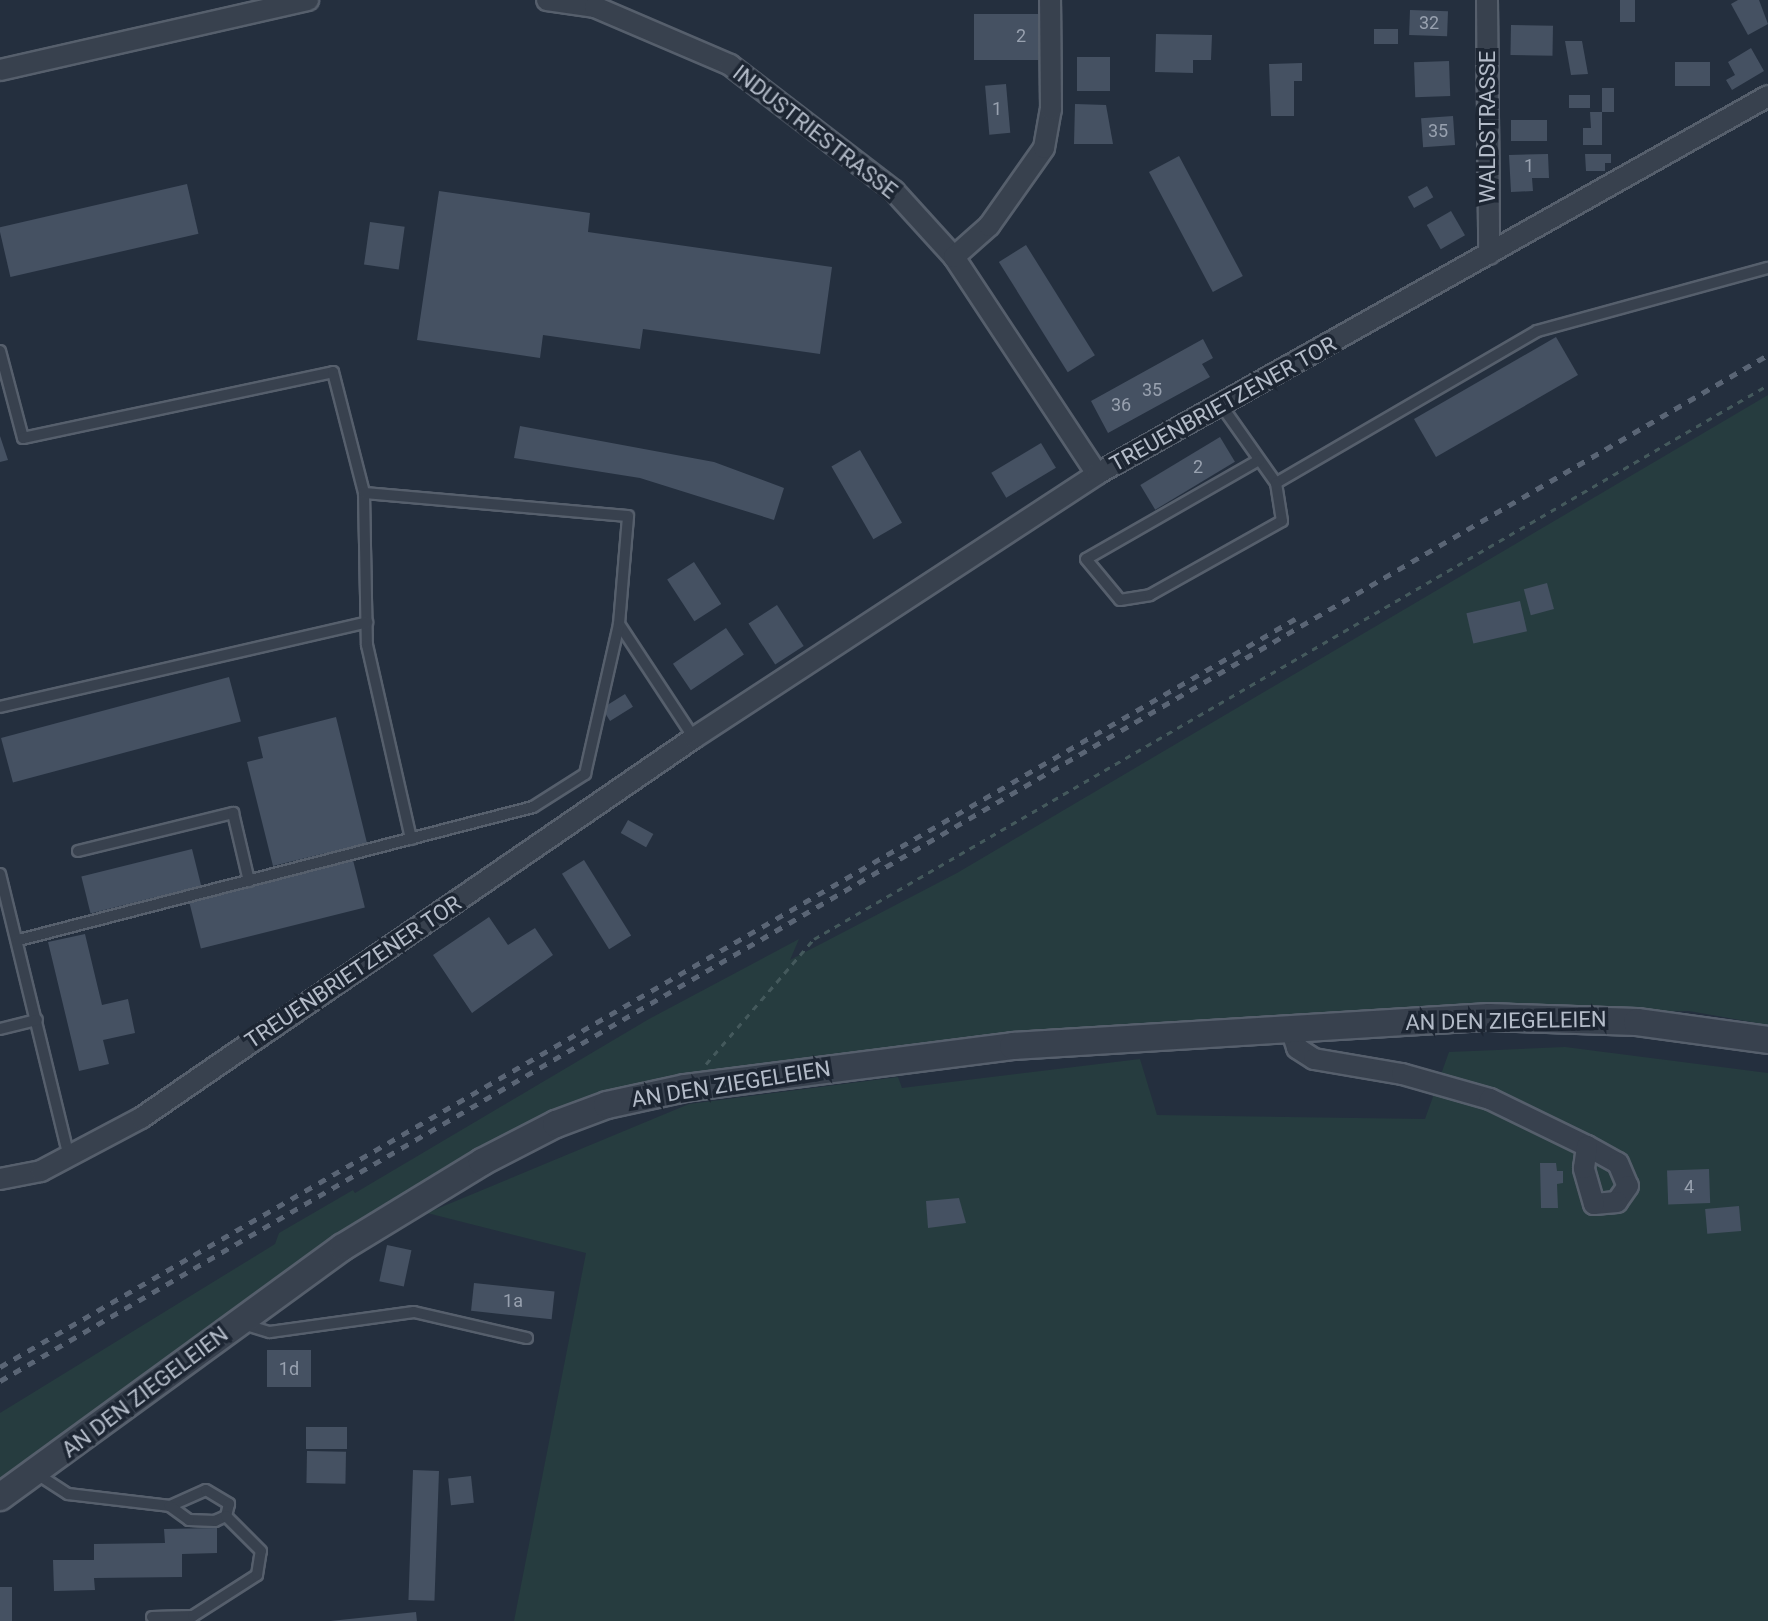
<!DOCTYPE html>
<style>
body{margin:0}
#map{position:relative;width:1768px;height:1621px;overflow:hidden;background:#242f3e;font-family:Roboto,sans-serif}
div>[style]{position:absolute}
.green>*{inset:0;background:#263c3f}
.building>*{inset:0;background:#455162;transform-origin:0 0}
.path>*{height:3px;margin-top:-1.5px;transform-origin:0;background:repeating-linear-gradient(90deg,#44595c 0 6px,transparent 0 12px)}
.roads{filter:drop-shadow(2px 0 #565f6c) drop-shadow(-2px 0 #565f6c) drop-shadow(0 2px #565f6c) drop-shadow(0 -2px #565f6c)}
.service>*{height:10px;margin:-5px;padding:0 5px;transform-origin:5px;border-radius:5px;background:#38414e}
.minor>*{height:20px;margin:-10px;padding:0 10px;transform-origin:10px;border-radius:10px;background:#38414e}
.tertiary>*{height:26px;margin:-13px;padding:0 13px;transform-origin:13px;border-radius:13px;background:#38414e}
.rail>*{height:5px;margin-top:-2.5px;transform-origin:0;background:repeating-linear-gradient(90deg,#5a6575 0 8px,transparent 0 16px)}
span{translate:-50% -50%;white-space:nowrap;text-align:center;line-height:1.15;-webkit-text-stroke:7px #1d2633;paint-order:stroke}
.number-label{font-size:18px;color:#98a1af}
.number-label span{-webkit-text-stroke-width:0}
.street-label{font-size:22px;color:#b4bcc9}
</style>
<div id="map">
<div class="green">
<i style="clip-path:polygon(1768px 395px,1768px 1025px,1689px 1011px,1125px 1027px,594px 1100px,0 1484px,0 1413px,275px 1244px,279px 1233px,353px 1190px,355px 1193px,649px 1019px,799px 939px,790px 960px,957px 873px)"></i>
<i style="clip-path:polygon(1565px 1047px,1768px 1073px,1768px 1621px,514px 1621px,586px 1253px,427px 1213px,689px 1104px,898px 1077px,902px 1088px,1140px 1059px,1157px 1115px,1425px 1119px,1449px 1052px)"></i>
</div>
<div class="building">
<i style="left:1620px;top:0;width:15px;height:22px"></i>
<i style="clip-path:polygon(1738px 0,1759px 0,1768px 24px,1748px 35px,1731px 4px)"></i>
<i style="left:1410px;top:10px;width:38px;height:25px;rotate:2deg"></i>
<i style="left:974px;top:14px;width:67px;height:46px"></i>
<i style="left:1511px;top:25px;width:42px;height:30px;rotate:1deg"></i>
<i style="left:1374px;top:29px;width:24px;height:15px"></i>
<i style="clip-path:polygon(1156px 34px,1212px 35px,1211px 60px,1193px 60px,1193px 73px,1155px 72px)"></i>
<i style="clip-path:polygon(1565px 41px,1582px 41px,1588px 74px,1571px 75px)"></i>
<i style="clip-path:polygon(1751px 48px,1764px 71px,1732px 90px,1726px 80px,1735px 75px,1728px 62px)"></i>
<i style="left:1110px;top:57px;width:34px;height:33px;rotate:90deg"></i>
<i style="left:1449px;top:61px;width:35px;height:35px;rotate:88deg"></i>
<i style="left:1675px;top:62px;width:35px;height:24px"></i>
<i style="clip-path:polygon(1302px 63px,1302px 81px,1294px 81px,1294px 116px,1271px 116px,1269px 64px)"></i>
<i style="left:1006px;top:84px;width:49px;height:21px;rotate:85deg"></i>
<i style="left:1602px;top:88px;width:12px;height:24px"></i>
<i style="left:1569px;top:95px;width:21px;height:13px"></i>
<i style="clip-path:polygon(1075px 104px,1106px 105px,1113px 144px,1074px 144px)"></i>
<i style="clip-path:polygon(1590px 112px,1602px 112px,1602px 145px,1583px 145px,1583px 128px,1591px 128px)"></i>
<i style="left:1453px;top:116px;width:29px;height:32px;rotate:86deg"></i>
<i style="left:1511px;top:120px;width:36px;height:21px"></i>
<i style="clip-path:polygon(1548px 154px,1549px 178px,1532px 178px,1533px 191px,1511px 192px,1509px 155px)"></i>
<i style="clip-path:polygon(1585px 154px,1611px 154px,1611px 163px,1605px 163px,1605px 171px,1586px 171px)"></i>
<i style="left:1179px;top:156px;width:136px;height:34px;rotate:62deg"></i>
<i style="left:187px;top:184px;width:51px;height:193px;rotate:77deg"></i>
<i style="left:1427px;top:186px;width:13px;height:22px;rotate:61deg"></i>
<i style="clip-path:polygon(439px 191px,590px 213px,588px 232px,832px 267px,820px 354px,643px 329px,640px 349px,543px 335px,540px 358px,417px 340px)"></i>
<i style="left:1451px;top:211px;width:28px;height:28px;rotate:60deg"></i>
<i style="left:370px;top:222px;width:35px;height:43px;rotate:8deg"></i>
<i style="left:1026px;top:245px;width:130px;height:32px;rotate:58deg"></i>
<i style="left:1556px;top:337px;width:44px;height:164px;rotate:60deg"></i>
<i style="clip-path:polygon(1203px 339px,1213px 358px,1202px 364px,1210px 377px,1108px 433px,1091px 401px)"></i>
<i style="clip-path:polygon(520px 426px,714px 462px,784px 488px,774px 520px,640px 478px,514px 458px)"></i>
<i style="clip-path:polygon(0 436px,8px 460px,0 462px)"></i>
<i style="left:1220px;top:437px;width:29px;height:93px;rotate:59deg"></i>
<i style="left:1041px;top:443px;width:29px;height:58px;rotate:59deg"></i>
<i style="left:860px;top:450px;width:84px;height:33px;rotate:60deg"></i>
<i style="left:694px;top:562px;width:50px;height:32px;rotate:57deg"></i>
<i style="left:1547px;top:583px;width:27px;height:24px;rotate:75deg"></i>
<i style="left:1520px;top:601px;width:31px;height:55px;rotate:77deg"></i>
<i style="left:777px;top:605px;width:49px;height:34px;rotate:57deg"></i>
<i style="left:726px;top:628px;width:32px;height:64px;rotate:56deg"></i>
<i style="left:229px;top:677px;width:46px;height:236px;rotate:75deg"></i>
<i style="left:625px;top:694px;width:15px;height:27px;rotate:58deg"></i>
<i style="clip-path:polygon(336px 717px,367px 843px,273px 866px,247px 762px,263px 758px,258px 737px)"></i>
<i style="left:628px;top:820px;width:29px;height:15px;rotate:29deg"></i>
<i style="left:192px;top:849px;width:38px;height:114px;rotate:76deg"></i>
<i style="left:353px;top:860px;width:49px;height:169px;rotate:76deg"></i>
<i style="left:584px;top:860px;width:89px;height:26px;rotate:58deg"></i>
<i style="clip-path:polygon(489px 917px,508px 945px,535px 928px,553px 955px,472px 1013px,433px 955px)"></i>
<i style="clip-path:polygon(85px 934px,102px 1005px,128px 999px,135px 1033px,103px 1040px,109px 1064px,79px 1071px,48px 942px)"></i>
<i style="clip-path:polygon(1540px 1163px,1556px 1163px,1557px 1171px,1563px 1171px,1563px 1183px,1557px 1184px,1558px 1208px,1541px 1208px)"></i>
<i style="left:1709px;top:1169px;width:34px;height:42px;rotate:88deg"></i>
<i style="clip-path:polygon(959px 1198px,966px 1223px,928px 1228px,926px 1201px)"></i>
<i style="left:1739px;top:1206px;width:25px;height:34px;rotate:85deg"></i>
<i style="left:387px;top:1245px;width:25px;height:37px;rotate:12deg"></i>
<i style="left:474px;top:1283px;width:81px;height:28px;rotate:6deg"></i>
<i style="left:267px;top:1350px;width:44px;height:37px"></i>
<i style="left:306px;top:1427px;width:41px;height:22px"></i>
<i style="left:307px;top:1451px;width:39px;height:32px;rotate:1deg"></i>
<i style="left:413px;top:1470px;width:26px;height:130px;rotate:2deg"></i>
<i style="left:471px;top:1476px;width:27px;height:23px;rotate:84deg"></i>
<i style="clip-path:polygon(217px 1528px,217px 1553px,182px 1554px,182px 1577px,94px 1578px,95px 1590px,54px 1591px,53px 1560px,94px 1560px,94px 1544px,165px 1543px,164px 1529px)"></i>
<i style="left:0;top:1587px;width:12px;height:34px"></i>
<i style="left:416px;top:1612px;width:9px;height:137px;rotate:84deg"></i>
</div>
<div class="path">
<i style="left:706px;top:1064px;width:165px;rotate:-49.2deg"></i>
<i style="left:814px;top:939px;width:1103px;rotate:-30.14deg"></i>
</div>
<div class="roads">
<div class="service">
<i style="left:0;top:351px;width:90px;rotate:75.2deg"></i>
<i style="left:23px;top:438px;width:317px;rotate:-12deg"></i>
<i style="left:333px;top:372px;width:125px;rotate:75.6deg"></i>
<i style="left:364px;top:493px;width:152px;rotate:88.9deg"></i>
<i style="left:367px;top:645px;width:199px;rotate:77.2deg"></i>
<i style="left:1221px;top:405px;width:95px;rotate:54.8deg"></i>
<i style="left:1276px;top:483px;width:302px;rotate:-30.2deg"></i>
<i style="left:1537px;top:331px;width:239px;rotate:-15.3deg"></i>
<i style="left:1259px;top:460px;width:199px;rotate:150.2deg"></i>
<i style="left:1086px;top:559px;width:53px;rotate:50.3deg"></i>
<i style="left:1120px;top:600px;width:30px;rotate:-9deg"></i>
<i style="left:1150px;top:595px;width:151px;rotate:-29.3deg"></i>
<i style="left:1282px;top:521px;width:38px;rotate:-99deg"></i>
<i style="left:619px;top:624px;width:136px;rotate:56.7deg"></i>
<i style="left:0;top:707px;width:377px;rotate:-13deg"></i>
<i style="left:78px;top:851px;width:160px;rotate:-13.8deg"></i>
<i style="left:233px;top:813px;width:70px;rotate:76.8deg"></i>
<i style="left:0;top:874px;width:290px;rotate:76.3deg"></i>
<i style="left:19px;top:940px;width:531px;rotate:-14.51deg"></i>
<i style="left:533px;top:807px;width:62px;rotate:-32.4deg"></i>
<i style="left:585px;top:774px;width:154px;rotate:-77.2deg"></i>
<i style="left:619px;top:624px;width:108px;rotate:-85.2deg"></i>
<i style="left:628px;top:516px;width:265px;rotate:-175deg"></i>
<i style="left:0;top:1029px;width:38px;rotate:-14deg"></i>
<i style="left:243px;top:1324px;width:28px;rotate:17deg"></i>
<i style="left:270px;top:1332px;width:145px;rotate:-7.9deg"></i>
<i style="left:414px;top:1312px;width:116px;rotate:13deg"></i>
<i style="left:37px;top:1474px;width:37px;rotate:33deg"></i>
<i style="left:68px;top:1494px;width:103px;rotate:6.7deg"></i>
<i style="left:170px;top:1506px;width:39px;rotate:-24deg"></i>
<i style="left:206px;top:1490px;width:27px;rotate:31deg"></i>
<i style="left:229px;top:1504px;width:12px;rotate:104deg"></i>
<i style="left:226px;top:1516px;width:12px;rotate:156deg"></i>
<i style="left:215px;top:1521px;width:26px;rotate:-178deg"></i>
<i style="left:189px;top:1520px;width:24px;rotate:-144deg"></i>
<i style="left:152px;top:1617px;width:41px;rotate:-1.4deg"></i>
<i style="left:193px;top:1616px;width:76px;rotate:-32.6deg"></i>
<i style="left:257px;top:1575px;width:24px;rotate:-81deg"></i>
<i style="left:261px;top:1551px;width:49px;rotate:-135deg"></i>
</div>
<div class="minor">
<i style="left:547px;top:0;width:49px;rotate:8.3deg"></i>
<i style="left:595px;top:7px;width:147px;rotate:23.2deg"></i>
<i style="left:730px;top:65px;width:207px;rotate:37.5deg"></i>
<i style="left:894px;top:191px;width:89px;rotate:47.7deg"></i>
<i style="left:954px;top:257px;width:260px;rotate:56.6deg"></i>
<i style="left:1487px;top:0;width:254px;rotate:89.5deg"></i>
<i style="left:0;top:70px;width:316px;rotate:-12.8deg"></i>
<i style="left:954px;top:257px;width:47px;rotate:-41.5deg"></i>
<i style="left:989px;top:226px;width:95px;rotate:-54.8deg"></i>
<i style="left:1044px;top:148px;width:39px;rotate:-80deg"></i>
<i style="left:1051px;top:110px;width:110px;rotate:-90.5deg"></i>
<i style="left:1291px;top:1029px;width:20px;rotate:72deg"></i>
<i style="left:1297px;top:1048px;width:20px;rotate:33deg"></i>
<i style="left:1314px;top:1059px;width:89px;rotate:9.7deg"></i>
<i style="left:1402px;top:1074px;width:91px;rotate:15.9deg"></i>
<i style="left:1490px;top:1099px;width:108px;rotate:25.9deg"></i>
<i style="left:1587px;top:1146px;width:35px;rotate:29deg"></i>
<i style="left:1618px;top:1163px;width:25px;rotate:67deg"></i>
<i style="left:1628px;top:1186px;width:19px;rotate:125deg"></i>
<i style="left:1617px;top:1202px;width:23px;rotate:175deg"></i>
<i style="left:1594px;top:1204px;width:37px;rotate:-106deg"></i>
<i style="left:1584px;top:1168px;width:22px;rotate:-82deg"></i>
<i style="left:0;top:1179px;width:42px;rotate:-11deg"></i>
<i style="left:41px;top:1171px;width:113px;rotate:-27.9deg"></i>
<i style="left:141px;top:1118px;width:671px;rotate:-34.5deg"></i>
<i style="left:694px;top:738px;width:482px;rotate:-33.2deg"></i>
<i style="left:1097px;top:474px;width:770px;rotate:-29.39deg"></i>
</div>
<div class="tertiary">
<i style="left:0;top:1497px;width:424px;rotate:-36.1deg"></i>
<i style="left:343px;top:1247px;width:163px;rotate:-31.4deg"></i>
<i style="left:482px;top:1162px;width:83px;rotate:-27.2deg"></i>
<i style="left:556px;top:1124px;width:54px;rotate:-20.4deg"></i>
<i style="left:607px;top:1105px;width:80px;rotate:-12.3deg"></i>
<i style="left:685px;top:1088px;width:331px;rotate:-7.3deg"></i>
<i style="left:1013px;top:1046px;width:477px;rotate:-3.5deg"></i>
<i style="left:1489px;top:1017px;width:148px;rotate:1.9deg"></i>
<i style="left:1637px;top:1022px;width:132px;rotate:7.8deg"></i>
</div>
</div>
<div class="rail">
<i style="left:0;top:1367px;width:1496px;rotate:-30.01deg"></i>
<i style="left:0;top:1381px;width:2044px;rotate:-30.13deg"></i>
</div>
<div class="number-label">
<span style="left:1429px;top:23px">32</span>
<span style="left:1021px;top:36px">2</span>
<span style="left:997px;top:109px">1</span>
<span style="left:1438px;top:131px">35</span>
<span style="left:1529px;top:166px">1</span>
<span style="left:1152px;top:390px">35</span>
<span style="left:1121px;top:405px">36</span>
<span style="left:1198px;top:467px">2</span>
<span style="left:1689px;top:1187px">4</span>
<span style="left:513px;top:1301px">1a</span>
<span style="left:289px;top:1369px">1d</span>
</div>
<div class="street-label">
<span style="left:1488px;top:127px;rotate:-90deg">WALDSTRASSE</span>
<span style="left:815px;top:132px;rotate:38deg">INDUSTRIESTRASSE</span>
<span style="left:1223px;top:404px;rotate:-29deg">TREUENBRIETZENER TOR</span>
<span style="left:353px;top:972px;rotate:-34deg">TREUENBRIETZENER TOR</span>
<span style="left:1506px;top:1021px;rotate:-1deg">AN DEN ZIEGELEIEN</span>
<span style="left:731px;top:1084px;rotate:-9deg">AN DEN ZIEGELEIEN</span>
<span style="left:145px;top:1392px;rotate:-37deg">AN DEN ZIEGELEIEN</span>
</div>
</div>
